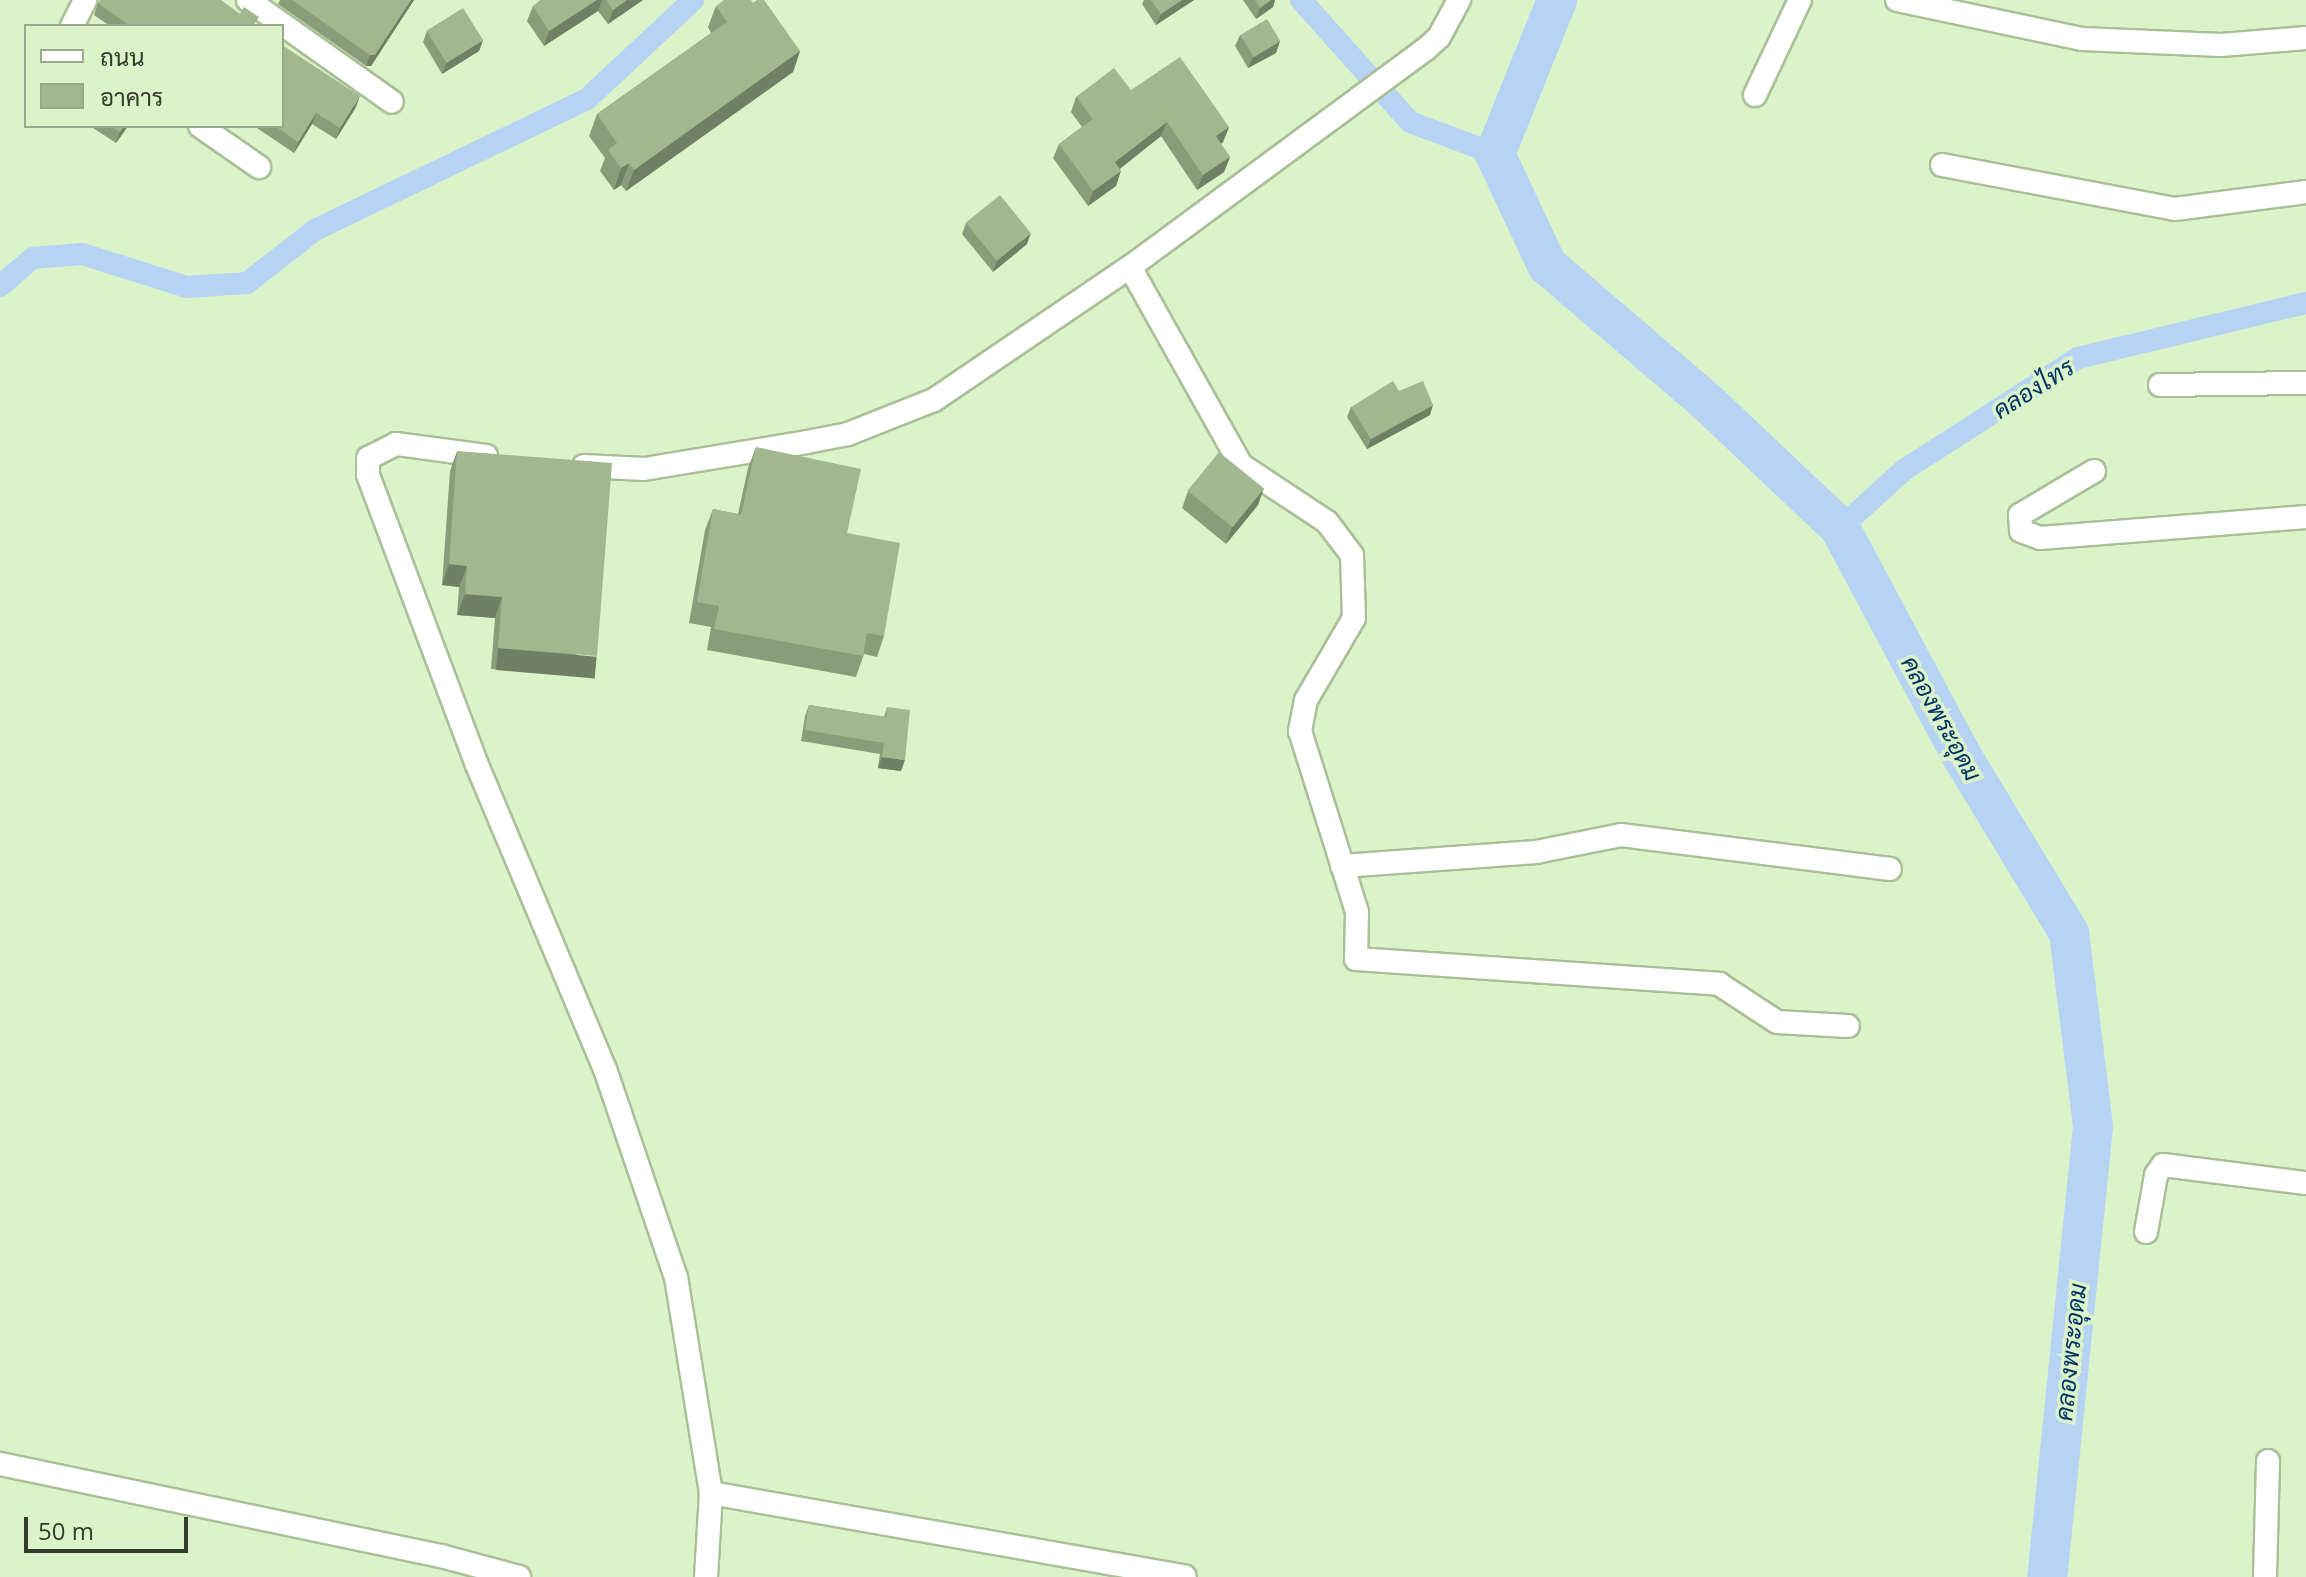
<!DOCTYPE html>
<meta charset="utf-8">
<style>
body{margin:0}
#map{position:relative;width:2306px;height:1577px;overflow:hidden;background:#dbf3c9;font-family:"Open Sans",Sarabun,sans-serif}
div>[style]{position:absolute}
.canal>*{height:22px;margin:-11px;padding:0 11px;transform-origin:11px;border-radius:11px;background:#b7d3f4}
.river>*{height:40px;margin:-20px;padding:0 20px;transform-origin:20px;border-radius:20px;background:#b7d3f4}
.roads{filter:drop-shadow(2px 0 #a9bf98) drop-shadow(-2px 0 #a9bf98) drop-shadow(0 2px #a9bf98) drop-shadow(0 -2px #a9bf98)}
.street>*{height:22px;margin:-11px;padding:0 11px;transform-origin:11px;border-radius:11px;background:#fff}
.wall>*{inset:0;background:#8a9d7b}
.shaded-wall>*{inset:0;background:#708064;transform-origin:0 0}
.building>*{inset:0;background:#a0b78f;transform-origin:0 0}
span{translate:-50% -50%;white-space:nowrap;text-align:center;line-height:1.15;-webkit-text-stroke:7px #dbf3c9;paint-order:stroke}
.water-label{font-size:24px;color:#003364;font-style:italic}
.legend{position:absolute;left:24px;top:24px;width:260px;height:104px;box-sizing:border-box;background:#dbf3c9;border:2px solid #98aa8b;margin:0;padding:10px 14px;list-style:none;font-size:24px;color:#343d2d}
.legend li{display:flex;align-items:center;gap:16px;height:40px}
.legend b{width:40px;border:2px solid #98aa8b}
.scale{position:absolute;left:24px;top:1517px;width:164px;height:36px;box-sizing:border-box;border:4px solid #343d2d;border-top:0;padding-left:10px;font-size:24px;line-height:28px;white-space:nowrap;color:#343d2d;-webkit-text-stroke:6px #dbf3c9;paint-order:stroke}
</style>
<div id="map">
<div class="canal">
<i style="left:1301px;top:0;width:164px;rotate:48.2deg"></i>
<i style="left:1410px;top:122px;width:91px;rotate:20.6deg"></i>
<i style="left:0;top:286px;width:43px;rotate:-40.3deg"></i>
<i style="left:33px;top:258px;width:49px;rotate:-4.7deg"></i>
<i style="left:82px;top:254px;width:110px;rotate:17.4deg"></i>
<i style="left:187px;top:287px;width:60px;rotate:-3.8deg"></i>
<i style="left:247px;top:283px;width:86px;rotate:-37.9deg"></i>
<i style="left:315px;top:230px;width:302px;rotate:-25.7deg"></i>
<i style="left:587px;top:99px;width:145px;rotate:-43deg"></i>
<i style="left:1840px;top:528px;width:86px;rotate:-42.2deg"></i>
<i style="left:1904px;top:470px;width:207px;rotate:-32.8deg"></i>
<i style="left:2078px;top:358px;width:235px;rotate:-13.6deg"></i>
</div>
<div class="river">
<i style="left:1557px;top:0;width:166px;rotate:111.9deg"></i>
<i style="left:1495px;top:154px;width:123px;rotate:64.9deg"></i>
<i style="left:1547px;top:265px;width:213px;rotate:40.6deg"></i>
<i style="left:1709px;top:404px;width:180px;rotate:43.4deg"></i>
<i style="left:1840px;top:528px;width:261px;rotate:61.9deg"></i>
<i style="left:1963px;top:758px;width:205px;rotate:58.8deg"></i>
<i style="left:2069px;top:933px;width:195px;rotate:82.9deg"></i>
<i style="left:2093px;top:1127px;width:452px;rotate:95.8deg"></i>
</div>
<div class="roads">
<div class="street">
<i style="left:248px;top:0;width:176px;rotate:35.3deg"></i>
<i style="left:1897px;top:0;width:189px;rotate:11.9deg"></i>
<i style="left:2082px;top:39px;width:139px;rotate:2.5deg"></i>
<i style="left:2221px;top:45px;width:85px;rotate:-4.7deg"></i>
<i style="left:72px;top:26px;width:29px;rotate:-63deg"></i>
<i style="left:1755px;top:95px;width:105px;rotate:-64.7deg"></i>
<i style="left:200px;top:126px;width:72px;rotate:34.8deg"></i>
<i style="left:1942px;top:165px;width:237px;rotate:10.7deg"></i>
<i style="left:2175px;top:209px;width:132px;rotate:-7.4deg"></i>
<i style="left:1130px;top:267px;width:227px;rotate:60.7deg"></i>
<i style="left:1241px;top:465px;width:103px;rotate:33.5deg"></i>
<i style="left:1327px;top:522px;width:41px;rotate:52.9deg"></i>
<i style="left:1352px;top:555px;width:63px;rotate:88.2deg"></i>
<i style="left:1354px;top:618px;width:95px;rotate:120.3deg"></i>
<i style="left:1306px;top:700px;width:32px;rotate:101deg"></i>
<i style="left:1300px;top:731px;width:190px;rotate:72.5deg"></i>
<i style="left:1357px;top:912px;width:47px;rotate:91.2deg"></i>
<i style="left:1356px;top:959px;width:364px;rotate:3.9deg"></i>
<i style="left:1719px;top:984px;width:69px;rotate:33.2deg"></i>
<i style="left:1777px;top:1022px;width:71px;rotate:3.2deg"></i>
<i style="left:2160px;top:385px;width:146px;rotate:-0.8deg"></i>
<i style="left:486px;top:456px;width:91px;rotate:-172.4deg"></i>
<i style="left:396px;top:444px;width:31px;rotate:153deg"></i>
<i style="left:368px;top:458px;width:17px;rotate:90deg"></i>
<i style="left:368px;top:475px;width:310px;rotate:69.4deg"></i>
<i style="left:477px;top:765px;width:330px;rotate:67.2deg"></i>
<i style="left:605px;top:1069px;width:220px;rotate:71.2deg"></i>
<i style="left:676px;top:1277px;width:219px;rotate:80.8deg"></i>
<i style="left:711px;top:1493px;width:84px;rotate:93.4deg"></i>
<i style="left:584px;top:466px;width:60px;rotate:2.9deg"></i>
<i style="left:644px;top:469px;width:165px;rotate:-9.4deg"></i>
<i style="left:807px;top:442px;width:42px;rotate:-11deg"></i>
<i style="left:848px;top:434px;width:92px;rotate:-21.6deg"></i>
<i style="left:934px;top:400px;width:237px;rotate:-34.2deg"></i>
<i style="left:1130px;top:267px;width:368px;rotate:-36.4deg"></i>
<i style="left:1426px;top:49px;width:18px;rotate:-43deg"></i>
<i style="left:1439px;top:37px;width:42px;rotate:-61.6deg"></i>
<i style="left:2094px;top:471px;width:86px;rotate:149.3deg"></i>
<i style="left:2020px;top:515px;width:16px;rotate:86deg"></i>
<i style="left:2021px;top:531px;width:20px;rotate:20deg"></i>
<i style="left:2040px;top:538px;width:267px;rotate:-4.5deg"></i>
<i style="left:1342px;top:866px;width:195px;rotate:-4.1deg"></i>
<i style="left:1536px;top:852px;width:87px;rotate:-11.3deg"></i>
<i style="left:1621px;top:835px;width:271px;rotate:7.2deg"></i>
<i style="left:2146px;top:1232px;width:58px;rotate:-80deg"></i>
<i style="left:2156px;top:1175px;width:12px;rotate:-55deg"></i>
<i style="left:2163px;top:1165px;width:144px;rotate:7.2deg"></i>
<i style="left:0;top:1464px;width:450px;rotate:11.8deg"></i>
<i style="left:441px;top:1556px;width:81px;rotate:15.1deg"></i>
<i style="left:711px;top:1493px;width:481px;rotate:10deg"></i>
<i style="left:2265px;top:1577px;width:116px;rotate:-88.5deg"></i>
</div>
</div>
<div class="wall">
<i style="clip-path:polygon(280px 0,414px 0,371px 66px,366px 66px,278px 4px)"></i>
<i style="clip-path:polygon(541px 0,643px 0,608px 24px,598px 11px,544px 46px,527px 21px,533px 6px)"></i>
<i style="clip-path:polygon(1144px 0,1194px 0,1156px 25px,1142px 4px)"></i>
<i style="clip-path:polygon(1243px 0,1275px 0,1273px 7px,1256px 19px)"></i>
<i style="clip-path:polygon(98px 3px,256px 26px,110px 26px,94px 15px)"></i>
<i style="clip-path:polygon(716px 6px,800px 51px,793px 72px,626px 191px,621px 185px,614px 190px,600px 171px,605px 158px,589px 136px,597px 114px,711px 33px,708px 27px)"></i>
<i style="clip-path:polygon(427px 31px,483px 40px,479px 51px,442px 74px,423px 42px)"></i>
<i style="clip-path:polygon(1240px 35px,1280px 41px,1276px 53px,1248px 68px,1235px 46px)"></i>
<i style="clip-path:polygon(282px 45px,356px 107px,336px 139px,312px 124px,294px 153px,254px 126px,282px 126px)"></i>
<i style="clip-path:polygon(1131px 90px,1229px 127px,1223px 142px,1221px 144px,1230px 157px,1224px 172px,1197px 190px,1161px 136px,1120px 169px,1116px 186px,1088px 206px,1053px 158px,1059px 144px,1082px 127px,1071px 112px,1076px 97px)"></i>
<i style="clip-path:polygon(90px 126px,128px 126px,116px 143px)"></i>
<i style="clip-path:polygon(966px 223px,1027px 244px,993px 272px,962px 234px)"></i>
<i style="clip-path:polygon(1351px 407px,1430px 415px,1367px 449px,1347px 417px)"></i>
<i style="clip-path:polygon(756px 447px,847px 533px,884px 636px,877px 657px,864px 654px,856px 677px,707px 650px,711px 627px,689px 623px,705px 530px,713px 509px,738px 514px,748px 468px)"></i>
<i style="clip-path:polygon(457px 451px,590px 677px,491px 669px,495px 618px,457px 615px,459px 587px,442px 585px,450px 471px)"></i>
<i style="clip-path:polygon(1188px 491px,1258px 505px,1226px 544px,1182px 508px)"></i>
<i style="clip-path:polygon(809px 705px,884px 717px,887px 707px,901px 771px,878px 768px,880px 754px,801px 741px,805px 716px)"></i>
</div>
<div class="shaded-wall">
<i style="clip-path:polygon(411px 0,414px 0,371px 66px,366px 66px,370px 55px)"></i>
<i style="clip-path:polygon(597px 0,602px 0,598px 11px,544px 46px,549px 31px)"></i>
<i style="clip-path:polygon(627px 0,643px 0,608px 24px,613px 10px)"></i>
<i style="clip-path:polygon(1182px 0,1194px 0,1156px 25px,1161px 14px)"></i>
<i style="clip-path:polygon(1271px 0,1275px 0,1273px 7px,1256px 19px,1260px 8px)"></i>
<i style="clip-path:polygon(483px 40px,479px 51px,442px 74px,447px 62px)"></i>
<i style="clip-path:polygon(1280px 41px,1276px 53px,1248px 68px,1253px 57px)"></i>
<i style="clip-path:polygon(800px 51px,793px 72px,626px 191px,634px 170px)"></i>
<i style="clip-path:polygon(360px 96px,356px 107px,336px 139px,340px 128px)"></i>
<i style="clip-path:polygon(316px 113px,312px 124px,294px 153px,298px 142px)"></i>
<i style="clip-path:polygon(1167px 122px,1161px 136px,1109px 177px,1115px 162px)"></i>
<i style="clip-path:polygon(124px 126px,128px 126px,116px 143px,120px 132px)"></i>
<i style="clip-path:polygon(1229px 127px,1223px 142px,1210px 151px,1216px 136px)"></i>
<i style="clip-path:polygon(1230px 157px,1224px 172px,1197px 190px,1203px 175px)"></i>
<i style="clip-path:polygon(629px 163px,621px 185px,614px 190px,621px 168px)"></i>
<i style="clip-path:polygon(1121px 171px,1116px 186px,1088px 206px,1093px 191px)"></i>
<i style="clip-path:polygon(1031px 233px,1027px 244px,993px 272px,997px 261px)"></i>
<i style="clip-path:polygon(1433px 405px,1430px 415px,1367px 449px,1371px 439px)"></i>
<i style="clip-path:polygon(1264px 488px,1258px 505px,1226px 544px,1232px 527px)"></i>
<i style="clip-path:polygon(449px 564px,467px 566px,459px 587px,442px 585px)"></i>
<i style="clip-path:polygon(465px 594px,502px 597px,495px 618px,457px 615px)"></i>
<i style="left:498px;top:648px;width:99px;height:22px;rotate:5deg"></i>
<i style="clip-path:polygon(882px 757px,905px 760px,901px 771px,878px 768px)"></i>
</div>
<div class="building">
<i style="clip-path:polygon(100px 0,221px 0,240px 14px,244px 7px,259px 17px,253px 26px,130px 26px,98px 3px)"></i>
<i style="clip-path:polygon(292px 0,411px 0,375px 55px,370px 55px)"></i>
<i style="clip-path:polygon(541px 0,597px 0,549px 31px,533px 6px)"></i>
<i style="clip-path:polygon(606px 0,627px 0,613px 10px)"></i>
<i style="clip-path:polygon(724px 0,751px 0,753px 3px,757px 0,764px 0,800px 51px,634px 170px,629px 163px,621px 168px,608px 150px,617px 143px,597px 114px,727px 22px,716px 6px)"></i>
<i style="clip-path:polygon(1151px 0,1182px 0,1161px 14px)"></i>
<i style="clip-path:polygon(1255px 0,1271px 0,1260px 8px)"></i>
<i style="left:463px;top:8px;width:38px;height:43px;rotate:58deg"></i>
<i style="left:1267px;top:19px;width:26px;height:31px;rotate:59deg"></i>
<i style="clip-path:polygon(282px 45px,360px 96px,340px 128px,316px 113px,298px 142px,275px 126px,282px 126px)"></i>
<i style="clip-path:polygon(1180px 57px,1229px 127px,1216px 136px,1230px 157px,1203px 175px,1167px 122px,1115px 162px,1121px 171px,1093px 191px,1059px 144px,1093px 119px,1076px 97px,1114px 68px,1131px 90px)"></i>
<i style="clip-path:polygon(110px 126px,124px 126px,120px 132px)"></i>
<i style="left:1000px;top:195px;width:49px;height:44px;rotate:51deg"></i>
<i style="clip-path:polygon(1393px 381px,1399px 391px,1423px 381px,1433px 405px,1371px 439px,1351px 407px)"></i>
<i style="clip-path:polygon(756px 447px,861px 469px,847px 533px,900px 543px,884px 636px,867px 633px,863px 656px,714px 629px,719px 606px,697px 602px,713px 509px,741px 515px)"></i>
<i style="clip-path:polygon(457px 451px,612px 463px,597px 656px,498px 648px,502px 597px,465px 594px,467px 566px,449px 564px)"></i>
<i style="left:1219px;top:452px;width:58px;height:50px;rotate:39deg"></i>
<i style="clip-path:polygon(809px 705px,886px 717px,887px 707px,910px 710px,905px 760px,882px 757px,884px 743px,805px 730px)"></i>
</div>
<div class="water-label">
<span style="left:2033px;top:388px;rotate:-32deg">คลองไทร</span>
<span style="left:1942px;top:718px;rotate:61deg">คลองพระอุดม</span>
<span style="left:2070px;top:1352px;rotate:-84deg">คลองพระอุดม</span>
</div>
<ul class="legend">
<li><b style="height:10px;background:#fff"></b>ถนน</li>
<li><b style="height:22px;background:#a0b78f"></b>อาคาร</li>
</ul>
<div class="scale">50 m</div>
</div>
